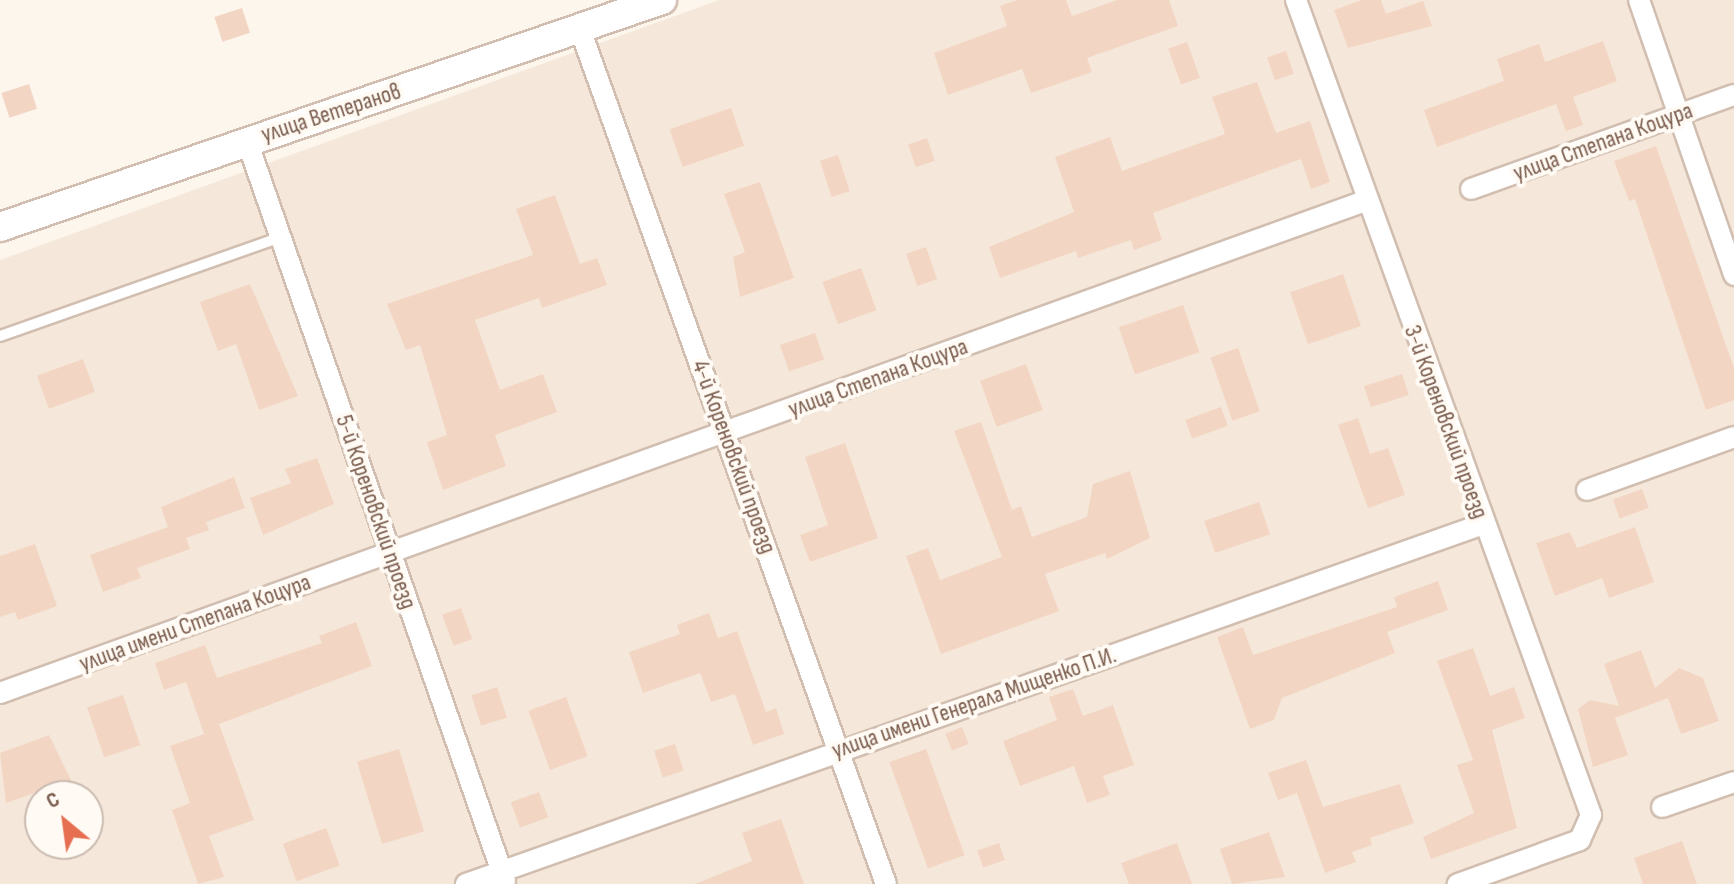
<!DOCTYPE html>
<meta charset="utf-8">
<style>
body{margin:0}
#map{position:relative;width:1734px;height:884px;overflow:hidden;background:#fdf6ec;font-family:"Sofia Sans Condensed",sans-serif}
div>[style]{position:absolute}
.residential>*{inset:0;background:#f5e8da}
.building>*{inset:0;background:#f3d5c3;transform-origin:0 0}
.roads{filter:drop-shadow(2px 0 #d1beb0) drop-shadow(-2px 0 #d1beb0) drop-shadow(0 2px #d1beb0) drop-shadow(0 -2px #d1beb0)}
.lane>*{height:10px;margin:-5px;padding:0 5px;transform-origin:5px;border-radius:5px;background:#fff}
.street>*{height:20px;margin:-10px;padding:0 10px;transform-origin:10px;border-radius:10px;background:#fff}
.secondary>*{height:28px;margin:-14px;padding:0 14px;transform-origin:14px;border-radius:14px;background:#fff}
span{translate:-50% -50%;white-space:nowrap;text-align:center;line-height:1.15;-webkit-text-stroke:8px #fffaf3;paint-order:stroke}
.street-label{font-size:24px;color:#7a5c4d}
.north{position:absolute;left:24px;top:780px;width:80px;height:80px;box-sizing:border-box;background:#fffaf3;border:2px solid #cabbb1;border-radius:50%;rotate:331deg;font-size:22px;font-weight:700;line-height:32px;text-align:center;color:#7a5c4d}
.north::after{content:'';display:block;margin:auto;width:28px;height:36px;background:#e76f51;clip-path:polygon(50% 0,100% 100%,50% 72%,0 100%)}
</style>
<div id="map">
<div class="residential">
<i style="clip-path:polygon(evenodd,719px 0,1734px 0,1734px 884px,0 884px,0 260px,719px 0,40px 796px,88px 796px,88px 844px,40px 844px,40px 796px)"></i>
</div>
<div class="building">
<i style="clip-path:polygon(1017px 0,1066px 0,1072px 16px,1117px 0,1169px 0,1178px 26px,1087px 58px,1092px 72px,1031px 93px,1022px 69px,948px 95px,934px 53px,1007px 26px,1000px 6px)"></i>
<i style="clip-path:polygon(1362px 0,1381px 0,1386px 14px,1423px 1px,1432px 26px,1348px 48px,1334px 10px)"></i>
<i style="left:242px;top:8px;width:26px;height:29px;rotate:72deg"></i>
<i style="clip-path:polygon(1603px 41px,1617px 81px,1573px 97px,1583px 125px,1566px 131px,1556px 104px,1437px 147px,1424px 110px,1504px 81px,1497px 59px,1539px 44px,1545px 62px)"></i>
<i style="left:1187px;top:42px;width:38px;height:20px;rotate:70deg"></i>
<i style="left:1286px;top:51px;width:24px;height:20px;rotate:71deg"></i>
<i style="clip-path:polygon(1257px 82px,1276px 133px,1310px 121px,1330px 182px,1311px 189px,1301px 159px,1153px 213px,1162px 240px,1134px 250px,1131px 240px,1078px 258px,1076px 251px,1000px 278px,989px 247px,1074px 212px,1055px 157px,1110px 137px,1122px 171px,1225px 134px,1212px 97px)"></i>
<i style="left:29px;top:84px;width:26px;height:29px;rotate:72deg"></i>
<i style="left:731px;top:108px;width:40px;height:65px;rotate:71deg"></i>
<i style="left:927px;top:138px;width:24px;height:20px;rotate:71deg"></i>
<i style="clip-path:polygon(1656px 146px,1734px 368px,1734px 400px,1706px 410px,1635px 199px,1629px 201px,1614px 161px)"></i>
<i style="left:838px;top:155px;width:38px;height:19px;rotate:72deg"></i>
<i style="clip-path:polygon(760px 182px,794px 278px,740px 297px,733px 257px,745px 252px,724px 194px)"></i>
<i style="clip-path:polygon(555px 195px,580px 264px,597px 258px,607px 285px,542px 308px,539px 298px,475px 320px,500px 390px,543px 374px,557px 412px,495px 435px,506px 466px,443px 490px,427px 442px,447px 435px,420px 345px,406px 350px,387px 304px,533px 255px,516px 209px)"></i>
<i style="left:926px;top:247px;width:34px;height:21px;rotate:71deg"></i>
<i style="left:861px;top:268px;width:45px;height:41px;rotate:70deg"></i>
<i style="left:1343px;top:274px;width:55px;height:56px;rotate:71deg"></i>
<i style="clip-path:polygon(250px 284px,298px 396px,259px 410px,236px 344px,218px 351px,200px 302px)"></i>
<i style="left:1183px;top:305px;width:50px;height:68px;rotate:71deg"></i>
<i style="left:815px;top:333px;width:28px;height:37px;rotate:71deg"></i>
<i style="left:1238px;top:348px;width:67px;height:29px;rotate:71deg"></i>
<i style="left:83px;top:359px;width:35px;height:49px;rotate:70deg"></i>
<i style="left:1026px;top:364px;width:49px;height:49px;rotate:70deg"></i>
<i style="left:1402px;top:374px;width:22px;height:40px;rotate:72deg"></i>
<i style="left:1221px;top:407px;width:20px;height:38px;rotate:70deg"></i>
<i style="clip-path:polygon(1358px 418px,1370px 454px,1388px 448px,1405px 495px,1368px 508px,1338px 425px)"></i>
<i style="clip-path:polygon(981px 422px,1012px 510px,1021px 506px,1032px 537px,1087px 517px,1093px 484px,1130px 471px,1150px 538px,1107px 559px,1105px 553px,1045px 574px,1059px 611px,941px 654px,906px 556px,928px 548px,940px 580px,1002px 557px,954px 431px)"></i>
<i style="clip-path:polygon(845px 443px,878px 538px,810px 562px,800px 535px,828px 525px,805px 457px)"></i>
<i style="clip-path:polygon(317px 458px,334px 504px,263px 535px,250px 498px,291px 483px,285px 469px)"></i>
<i style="clip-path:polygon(234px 477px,245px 508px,206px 522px,209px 530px,186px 538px,190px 549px,137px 568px,141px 578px,103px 592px,90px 555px,168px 527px,161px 507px)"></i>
<i style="left:1642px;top:489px;width:20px;height:31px;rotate:70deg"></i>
<i style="left:1259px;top:502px;width:34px;height:58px;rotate:71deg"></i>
<i style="clip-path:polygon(1635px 527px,1654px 582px,1609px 598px,1602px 578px,1555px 596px,1536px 543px,1570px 532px,1577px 548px)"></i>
<i style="clip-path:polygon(35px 544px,57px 606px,18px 620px,15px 612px,0 617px,0 556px)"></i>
<i style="clip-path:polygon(1438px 581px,1448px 610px,1387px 632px,1395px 653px,1282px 698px,1274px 720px,1250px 729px,1217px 637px,1243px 627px,1253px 655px,1397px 607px,1394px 597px)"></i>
<i style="left:461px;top:608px;width:33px;height:20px;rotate:70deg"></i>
<i style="clip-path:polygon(709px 613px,718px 638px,737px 631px,766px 712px,776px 708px,784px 734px,753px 745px,735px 694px,711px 702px,700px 673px,643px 693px,629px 652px,680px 634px,677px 625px)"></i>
<i style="clip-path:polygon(356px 622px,372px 666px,219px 724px,254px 820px,209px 836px,224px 877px,198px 884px,172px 810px,190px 803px,170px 746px,204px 734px,186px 682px,164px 690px,155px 663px,205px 645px,217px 678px,322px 643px,319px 636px)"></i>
<i style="clip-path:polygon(1473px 648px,1490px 696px,1514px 687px,1525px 718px,1492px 730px,1517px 828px,1431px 859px,1423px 837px,1474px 813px,1457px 765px,1473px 760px,1437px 661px)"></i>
<i style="clip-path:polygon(1641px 650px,1655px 688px,1679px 668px,1703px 678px,1719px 721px,1681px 734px,1668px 698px,1615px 718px,1628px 755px,1593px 767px,1578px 709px,1590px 700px,1619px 706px,1604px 664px)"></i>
<i style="left:497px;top:687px;width:32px;height:27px;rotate:72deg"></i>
<i style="clip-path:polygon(1073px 689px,1083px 716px,1113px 705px,1134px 765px,1103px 776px,1110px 795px,1087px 803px,1074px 766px,1020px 786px,1003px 741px,1057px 720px,1049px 697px)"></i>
<i style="left:123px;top:695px;width:53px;height:38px;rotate:71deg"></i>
<i style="left:566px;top:697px;width:63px;height:40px;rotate:70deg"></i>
<i style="left:962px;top:727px;width:18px;height:18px;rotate:68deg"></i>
<i style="clip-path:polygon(49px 735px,71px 780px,6px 803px,0 753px)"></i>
<i style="left:675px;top:744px;width:28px;height:22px;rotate:72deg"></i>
<i style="left:399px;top:749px;width:86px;height:44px;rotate:73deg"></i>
<i style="left:926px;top:749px;width:113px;height:39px;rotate:70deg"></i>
<i style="clip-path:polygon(1306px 760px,1323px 807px,1400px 784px,1414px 823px,1370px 838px,1372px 845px,1352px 852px,1356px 862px,1325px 873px,1297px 793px,1278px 800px,1268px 773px)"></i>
<i style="left:539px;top:792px;width:27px;height:30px;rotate:70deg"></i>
<i style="clip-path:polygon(781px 819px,804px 884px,695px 884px,752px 861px,742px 833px)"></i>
<i style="left:326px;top:828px;width:40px;height:46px;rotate:70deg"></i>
<i style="clip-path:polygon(1269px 832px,1285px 877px,1232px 884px,1220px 849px)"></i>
<i style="clip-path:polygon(1682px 841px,1697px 884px,1643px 884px,1634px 858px)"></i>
<i style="left:999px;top:843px;width:18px;height:23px;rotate:71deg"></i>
<i style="clip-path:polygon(1177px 843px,1192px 884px,1129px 884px,1121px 863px)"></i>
</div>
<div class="roads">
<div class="lane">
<i style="left:0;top:336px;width:298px;rotate:-19.4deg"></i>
</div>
<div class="street">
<i style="left:1296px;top:0;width:867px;rotate:70.1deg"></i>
<i style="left:1591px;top:815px;width:27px;rotate:114deg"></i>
<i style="left:1580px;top:840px;width:130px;rotate:160.2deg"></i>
<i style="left:1639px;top:0;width:291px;rotate:70.9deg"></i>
<i style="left:580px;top:29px;width:908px;rotate:70.31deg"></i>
<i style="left:247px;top:141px;width:784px;rotate:70.78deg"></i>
<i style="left:1471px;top:189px;width:279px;rotate:-19.7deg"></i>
<i style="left:1587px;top:490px;width:156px;rotate:-19.8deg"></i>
<i style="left:0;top:693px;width:1451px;rotate:-19.82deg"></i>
<i style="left:1662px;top:807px;width:76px;rotate:-19.1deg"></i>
<i style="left:466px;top:884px;width:1079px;rotate:-19.49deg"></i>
</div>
<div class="secondary">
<i style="left:0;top:227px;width:700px;rotate:-18.93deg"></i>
</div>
</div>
<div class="street-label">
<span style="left:331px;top:113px;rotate:-18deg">улица Ветеранов</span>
<span style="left:1603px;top:142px;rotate:-20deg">улица Степана Коцура</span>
<span style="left:878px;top:378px;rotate:-20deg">улица Степана Коцура</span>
<span style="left:1446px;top:422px;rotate:70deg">3-й Кореновский проезд</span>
<span style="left:734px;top:457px;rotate:70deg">4-й Кореновский проезд</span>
<span style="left:376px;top:512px;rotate:71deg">5-й Кореновский проезд</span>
<span style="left:195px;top:623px;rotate:-20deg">улица имени Степана Коцура</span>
<span style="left:974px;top:703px;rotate:-19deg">улица имени Генерала Мищенко П.И.</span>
</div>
<div class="north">С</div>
</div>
